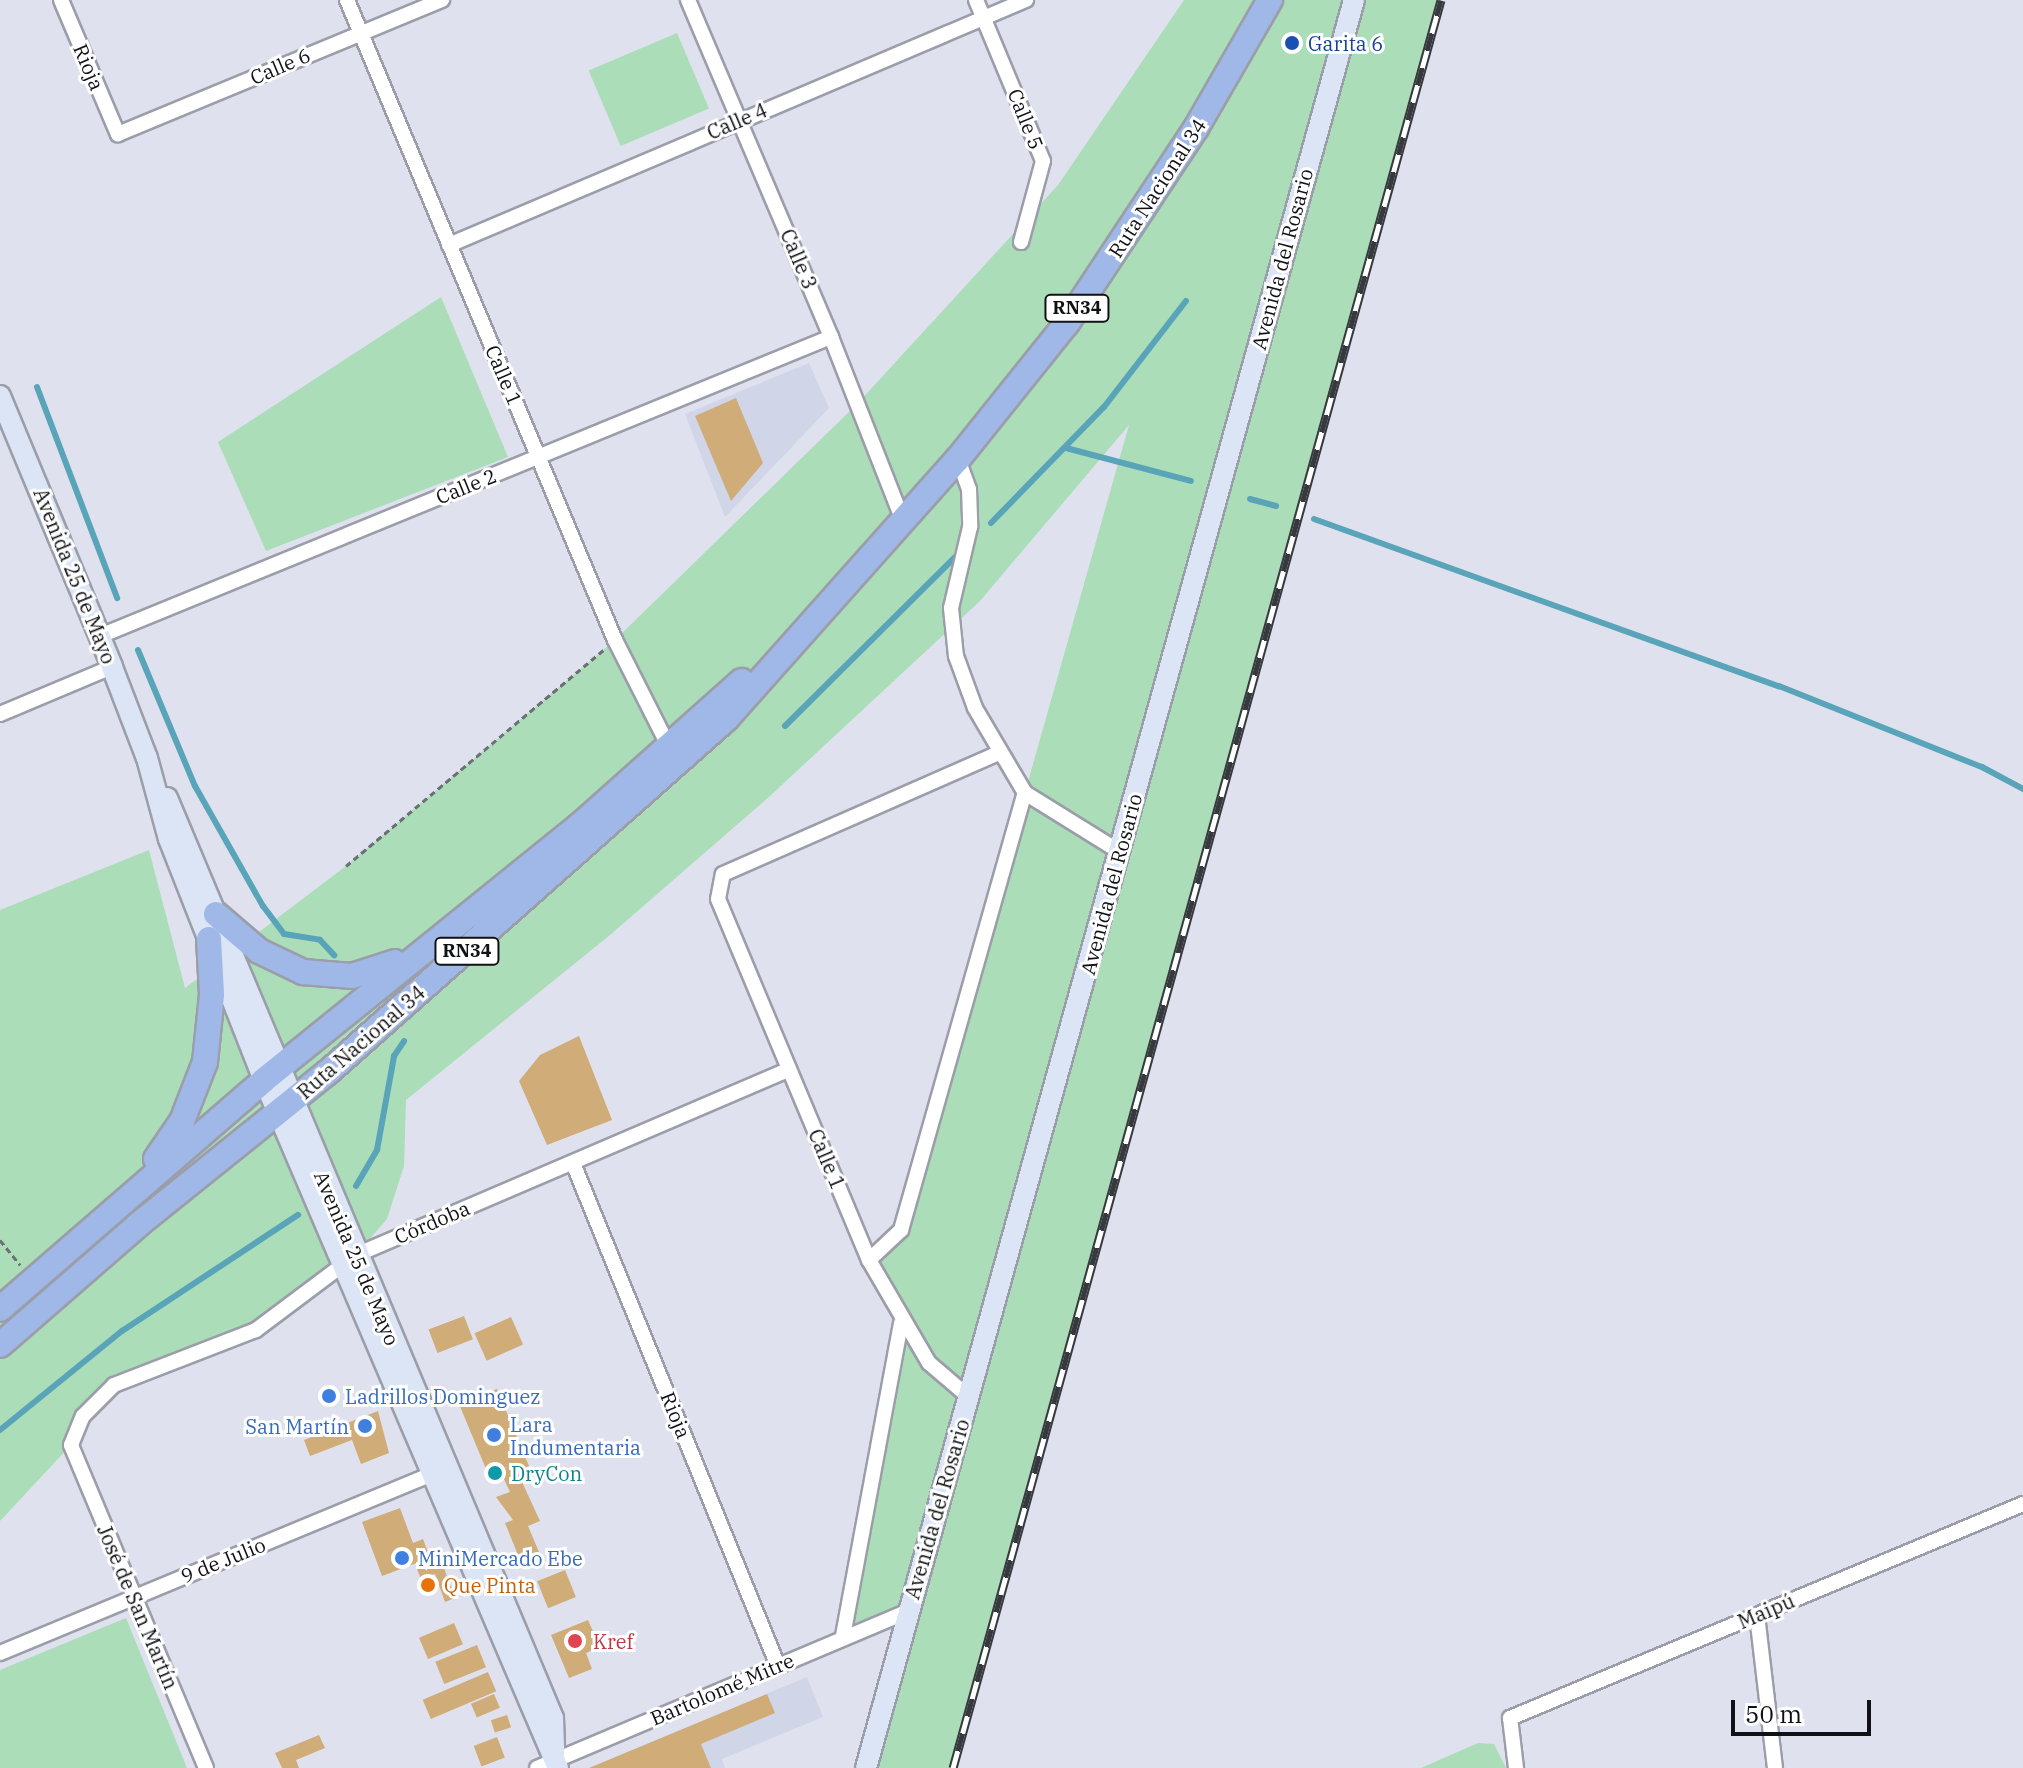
<!DOCTYPE html>
<meta charset="utf-8">
<style>
body{margin:0}
#map{position:relative;width:2023px;height:1768px;overflow:hidden;background:#dfe2ee;font-family:"IBM Plex Serif",serif}
div>[style]{position:absolute}
.built>*{inset:0;background:#d0d5e8}
.green>*{inset:0;background:#aaddb8;transform-origin:0 0}
.stream>*{height:6px;margin:-3px;padding:0 3px;transform-origin:3px;border-radius:3px;background:#59a4b8}
.building>*{inset:0;background:#cfac78;transform-origin:0 0}
.path>*{height:3px;margin-top:-1.5px;transform-origin:0;background:repeating-linear-gradient(90deg,#6d6f77 0 6px,transparent 0 10px)}
.roads{filter:drop-shadow(2px 0 #9b9ea9) drop-shadow(-2px 0 #9b9ea9) drop-shadow(0 2px #9b9ea9) drop-shadow(0 -2px #9b9ea9)}
.minor>*{height:14px;margin:-7px;padding:0 7px;transform-origin:7px;border-radius:7px;background:#fff}
.secondary>*{height:20px;margin:-10px;padding:0 10px;transform-origin:10px;border-radius:10px;background:#dbe5f6}
.trunk>*{height:24px;margin:-12px;padding:0 12px;transform-origin:12px;border-radius:12px;background:#9fb8e8}
.rail>*{height:9px;margin-top:-4.5px;transform-origin:0;background:repeating-linear-gradient(90deg,#fff 0 18px,#37393e 0 36px);box-sizing:border-box;border-block:2px solid #37393e}
.dots>*{width:22px;height:22px;translate:-50% -50%;box-sizing:border-box;border:4px solid #fff;border-radius:50%}
span{translate:-50% -50%;white-space:nowrap;text-align:center;line-height:1.15;-webkit-text-stroke:6px #fff;paint-order:stroke}
.shield-label span{padding:2px 6px;background:#fff;border:2px solid;border-radius:6px;-webkit-text-stroke-width:0}
.shield-label{font-size:18px;color:#101115;font-weight:700}
.transit-label{font-size:20px;color:#164399}
.left{translate:0 -50%;text-align:left}
.street-label{font-size:20px;color:#101115}
.shop-label{font-size:20px;color:#366cbe}
.right{translate:-100% -50%;text-align:right}
.culture-label{font-size:20px;color:#0d838f}
.food-label{font-size:20px;color:#c56008}
.health-label{font-size:20px;color:#be3a42}
.scale{position:absolute;left:1731px;top:1700px;width:140px;height:36px;box-sizing:border-box;border:4px solid #101115;border-top:0;padding-left:10px;font-size:24px;line-height:28px;white-space:nowrap;color:#101115;-webkit-text-stroke:6px #fff;paint-order:stroke}
</style>
<div id="map">
<div class="built">
<i style="clip-path:polygon(809px 363px,829px 408px,725px 517px,685px 414px)"></i>
<i style="clip-path:polygon(807px 1677px,823px 1717px,722px 1759px,725px 1768px,589px 1768px)"></i>
</div>
<div class="green">
<i style="clip-path:polygon(1184px 0,1441px 0,953px 1768px,866px 1768px,907px 1611px,843px 1636px,901px 1323px,869px 1260px,901px 1230px,1129px 425px,980px 601px,770px 796px,610px 935px,406px 1100px,404px 1166px,387px 1219px,356px 1255px,256px 1330px,149px 1368px,83px 1416px,71px 1445px,0 1521px,0 910px,149px 850px,185px 988px,346px 866px,615px 640px,858px 403px,1058px 185px)"></i>
<i style="left:677px;top:33px;width:82px;height:96px;rotate:67deg"></i>
<i style="clip-path:polygon(441px 297px,508px 457px,266px 551px,218px 442px)"></i>
<i style="clip-path:polygon(126px 1618px,187px 1768px,0 1768px,0 1670px)"></i>
<i style="clip-path:polygon(1478px 1743px,1494px 1744px,1506px 1768px,1421px 1768px)"></i>
</div>
<div class="stream">
<i style="left:37px;top:387px;width:226px;rotate:69.2deg"></i>
<i style="left:1066px;top:448px;width:129px;rotate:14.8deg"></i>
<i style="left:1250px;top:499px;width:27px;rotate:15deg"></i>
<i style="left:1314px;top:519px;width:494px;rotate:19.8deg"></i>
<i style="left:1779px;top:686px;width:219px;rotate:21.8deg"></i>
<i style="left:1982px;top:767px;width:47px;rotate:28.2deg"></i>
<i style="left:991px;top:523px;width:162px;rotate:-45.8deg"></i>
<i style="left:1104px;top:407px;width:134px;rotate:-52.3deg"></i>
<i style="left:138px;top:650px;width:147px;rotate:67.3deg"></i>
<i style="left:195px;top:786px;width:138px;rotate:60.5deg"></i>
<i style="left:263px;top:906px;width:35px;rotate:53deg"></i>
<i style="left:284px;top:934px;width:36px;rotate:9deg"></i>
<i style="left:320px;top:940px;width:21px;rotate:47deg"></i>
<i style="left:785px;top:726px;width:240px;rotate:-44.8deg"></i>
<i style="left:356px;top:1186px;width:42px;rotate:-59.7deg"></i>
<i style="left:377px;top:1150px;width:96px;rotate:-79.7deg"></i>
<i style="left:394px;top:1056px;width:18px;rotate:-56deg"></i>
<i style="left:0;top:1430px;width:157px;rotate:-39.1deg"></i>
<i style="left:122px;top:1331px;width:211px;rotate:-33.4deg"></i>
</div>
<div class="building">
<i style="clip-path:polygon(736px 398px,763px 463px,731px 501px,695px 416px)"></i>
<i style="clip-path:polygon(579px 1036px,612px 1120px,547px 1145px,519px 1081px,540px 1055px)"></i>
<i style="left:464px;top:1316px;width:25px;height:38px;rotate:69deg"></i>
<i style="left:511px;top:1317px;width:30px;height:40px;rotate:66deg"></i>
<i style="clip-path:polygon(497px 1389px,529px 1466px,517px 1471px,540px 1521px,528px 1526px,539px 1552px,520px 1560px,505px 1523px,513px 1520px,496px 1497px,510px 1492px,503px 1477px,491px 1481px,459px 1404px)"></i>
<i style="clip-path:polygon(378px 1411px,389px 1453px,361px 1464px,352px 1440px,310px 1456px,304px 1440px)"></i>
<i style="clip-path:polygon(400px 1508px,413px 1543px,423px 1539px,430px 1558px,382px 1576px,362px 1522px)"></i>
<i style="clip-path:polygon(441px 1560px,455px 1598px,445px 1602px,435px 1574px,421px 1579px,417px 1569px)"></i>
<i style="left:565px;top:1570px;width:29px;height:30px;rotate:68deg"></i>
<i style="clip-path:polygon(588px 1620px,600px 1647px,586px 1653px,592px 1669px,569px 1678px,551px 1635px)"></i>
<i style="left:454px;top:1623px;width:23px;height:38px;rotate:67deg"></i>
<i style="left:477px;top:1645px;width:24px;height:45px;rotate:68deg"></i>
<i style="left:488px;top:1672px;width:21px;height:71px;rotate:67deg"></i>
<i style="left:494px;top:1694px;width:15px;height:25px;rotate:67deg"></i>
<i style="clip-path:polygon(767px 1694px,775px 1713px,701px 1744px,711px 1768px,589px 1768px)"></i>
<i style="left:507px;top:1715px;width:13px;height:17px;rotate:72deg"></i>
<i style="clip-path:polygon(319px 1735px,325px 1748px,296px 1760px,299px 1768px,282px 1768px,275px 1753px)"></i>
<i style="left:497px;top:1737px;width:22px;height:25px;rotate:69deg"></i>
</div>
<div class="path">
<i style="left:346px;top:866px;width:336px;rotate:-40deg"></i>
<i style="left:0;top:1240px;width:32px;rotate:51deg"></i>
</div>
<div class="roads">
<div class="minor">
<i style="left:61px;top:0;width:146px;rotate:67deg"></i>
<i style="left:118px;top:134px;width:351px;rotate:-22.5deg"></i>
<i style="left:347px;top:0;width:694px;rotate:67.28deg"></i>
<i style="left:615px;top:640px;width:120px;rotate:63.2deg"></i>
<i style="left:688px;top:0;width:366px;rotate:67deg"></i>
<i style="left:831px;top:337px;width:198px;rotate:68.6deg"></i>
<i style="left:976px;top:0;width:174px;rotate:67.4deg"></i>
<i style="left:1043px;top:161px;width:84px;rotate:105.2deg"></i>
<i style="left:449px;top:245px;width:627px;rotate:-23.01deg"></i>
<i style="left:958px;top:459px;width:32px;rotate:70deg"></i>
<i style="left:969px;top:489px;width:38px;rotate:88deg"></i>
<i style="left:970px;top:527px;width:83px;rotate:103.2deg"></i>
<i style="left:951px;top:608px;width:48px;rotate:84.1deg"></i>
<i style="left:956px;top:656px;width:55px;rotate:69.9deg"></i>
<i style="left:975px;top:708px;width:99px;rotate:59.5deg"></i>
<i style="left:1025px;top:793px;width:112px;rotate:31.8deg"></i>
<i style="left:100px;top:636px;width:790px;rotate:-22.25deg"></i>
<i style="left:0;top:714px;width:121px;rotate:-22.8deg"></i>
<i style="left:573px;top:1163px;width:543px;rotate:67.83deg"></i>
<i style="left:869px;top:1260px;width:44px;rotate:-43.2deg"></i>
<i style="left:901px;top:1230px;width:454px;rotate:-74.2deg"></i>
<i style="left:970px;top:1398px;width:54px;rotate:-139.5deg"></i>
<i style="left:929px;top:1363px;width:119px;rotate:-120.2deg"></i>
<i style="left:869px;top:1260px;width:391px;rotate:-112.7deg"></i>
<i style="left:718px;top:899px;width:25px;rotate:-79deg"></i>
<i style="left:723px;top:874px;width:300px;rotate:-23.7deg"></i>
<i style="left:1757px;top:1615px;width:154px;rotate:83.3deg"></i>
<i style="left:843px;top:1636px;width:318px;rotate:-79.5deg"></i>
<i style="left:0;top:1653px;width:475px;rotate:-22.5deg"></i>
<i style="left:206px;top:1768px;width:350px;rotate:-112.7deg"></i>
<i style="left:71px;top:1445px;width:31px;rotate:-68deg"></i>
<i style="left:83px;top:1416px;width:44px;rotate:-45deg"></i>
<i style="left:114px;top:1385px;width:152px;rotate:-21.2deg"></i>
<i style="left:256px;top:1330px;width:125px;rotate:-36.9deg"></i>
<i style="left:356px;top:1255px;width:471px;rotate:-23.2deg"></i>
<i style="left:537px;top:1768px;width:403px;rotate:-22.9deg"></i>
<i style="left:1516px;top:1768px;width:50px;rotate:-96.8deg"></i>
<i style="left:1510px;top:1718px;width:556px;rotate:-22.64deg"></i>
</div>
<div class="secondary">
<i style="left:0;top:396px;width:293px;rotate:67.5deg"></i>
<i style="left:112px;top:667px;width:97px;rotate:69deg"></i>
<i style="left:147px;top:758px;width:84px;rotate:74.8deg"></i>
<i style="left:169px;top:839px;width:259px;rotate:68.5deg"></i>
<i style="left:264px;top:1080px;width:748px;rotate:66.86deg"></i>
<i style="left:167px;top:798px;width:998px;rotate:67.24deg"></i>
<i style="left:553px;top:1718px;width:35px;rotate:88deg"></i>
<i style="left:866px;top:1768px;width:1834px;rotate:-74.57deg"></i>
</div>
<div class="trunk">
<i style="left:216px;top:914px;width:57px;rotate:40.7deg"></i>
<i style="left:259px;top:951px;width:49px;rotate:25.5deg"></i>
<i style="left:303px;top:972px;width:49px;rotate:4.7deg"></i>
<i style="left:352px;top:976px;width:45px;rotate:-18deg"></i>
<i style="left:156px;top:1159px;width:46px;rotate:-55.6deg"></i>
<i style="left:182px;top:1121px;width:63px;rotate:-68.7deg"></i>
<i style="left:205px;top:1062px;width:68px;rotate:-84.1deg"></i>
<i style="left:212px;top:994px;width:55px;rotate:-93.1deg"></i>
<i style="left:0;top:1309px;width:349px;rotate:-40.9deg"></i>
<i style="left:264px;top:1080px;width:405px;rotate:-38.9deg"></i>
<i style="left:579px;top:826px;width:218px;rotate:-41.7deg"></i>
<i style="left:0;top:1345px;width:184px;rotate:-41deg"></i>
<i style="left:139px;top:1224px;width:243px;rotate:-38.8deg"></i>
<i style="left:328px;top:1072px;width:532px;rotate:-41.57deg"></i>
<i style="left:726px;top:719px;width:348px;rotate:-48.3deg"></i>
<i style="left:958px;top:459px;width:174px;rotate:-51.3deg"></i>
<i style="left:1067px;top:323px;width:234px;rotate:-56.5deg"></i>
<i style="left:1196px;top:128px;width:148px;rotate:-60deg"></i>
</div>
</div>
<div class="rail">
<i style="left:953px;top:1768px;width:1834px;rotate:-74.57deg"></i>
</div>
<div class="dots">
<i style="left:1292px;top:43px;background:#1a4fb4"></i>
<i style="left:329px;top:1396px;background:#3f7fe0"></i>
<i style="left:365px;top:1426px;background:#3f7fe0"></i>
<i style="left:494px;top:1435px;background:#3f7fe0"></i>
<i style="left:495px;top:1473px;background:#0f9aa8"></i>
<i style="left:402px;top:1558px;background:#3f7fe0"></i>
<i style="left:428px;top:1585px;background:#e8710a"></i>
<i style="left:575px;top:1641px;background:#e0444e"></i>
</div>
<div class="shield-label">
<span style="left:1077px;top:308px">RN34</span>
<span style="left:467px;top:951px">RN34</span>
</div>
<div class="transit-label">
<span class="left" style="left:1308px;top:43px">Garita 6</span>
</div>
<div class="street-label">
<span style="left:280px;top:66px;rotate:-23deg">Calle 6</span>
<span style="left:89px;top:67px;rotate:67deg">Rioja</span>
<span style="left:1026px;top:119px;rotate:68deg">Calle 5</span>
<span style="left:737px;top:121px;rotate:-23deg">Calle 4</span>
<span style="left:1157px;top:188px;rotate:-57deg">Ruta Nacional 34</span>
<span style="left:799px;top:259px;rotate:67deg">Calle 3</span>
<span style="left:1282px;top:259px;rotate:-75deg">Avenida del Rosario</span>
<span style="left:504px;top:375px;rotate:67deg">Calle 1</span>
<span style="left:466px;top:486px;rotate:-22deg">Calle 2</span>
<span style="left:75px;top:576px;rotate:68deg">Avenida 25 de Mayo</span>
<span style="left:1111px;top:884px;rotate:-75deg">Avenida del Rosario</span>
<span style="left:361px;top:1042px;rotate:-41deg">Ruta Nacional 34</span>
<span style="left:827px;top:1159px;rotate:67deg">Calle 1</span>
<span style="left:432px;top:1222px;rotate:-23deg">Córdoba</span>
<span style="left:357px;top:1258px;rotate:67deg">Avenida 25 de Mayo</span>
<span style="left:676px;top:1415px;rotate:68deg">Rioja</span>
<span style="left:937px;top:1509px;rotate:-74deg">Avenida del Rosario</span>
<span style="left:223px;top:1560px;rotate:-22deg">9 de Julio</span>
<span style="left:138px;top:1607px;rotate:67deg">José de San Martín</span>
<span style="left:1766px;top:1611px;rotate:-23deg">Maipú</span>
<span style="left:722px;top:1689px;rotate:-23deg">Bartolomé Mitre</span>
</div>
<div class="shop-label">
<span class="left" style="left:345px;top:1396px">Ladrillos Dominguez</span>
<span class="left" style="left:510px;top:1436px">Lara<br>Indumentaria</span>
<span class="right" style="left:349px;top:1426px">San Martín</span>
<span class="left" style="left:418px;top:1558px">MiniMercado Ebe</span>
</div>
<div class="culture-label">
<span class="left" style="left:511px;top:1473px">DryCon</span>
</div>
<div class="food-label">
<span class="left" style="left:444px;top:1585px">Que Pinta</span>
</div>
<div class="health-label">
<span class="left" style="left:593px;top:1641px">Kref</span>
</div>
<div class="scale">50 m</div>
</div>
